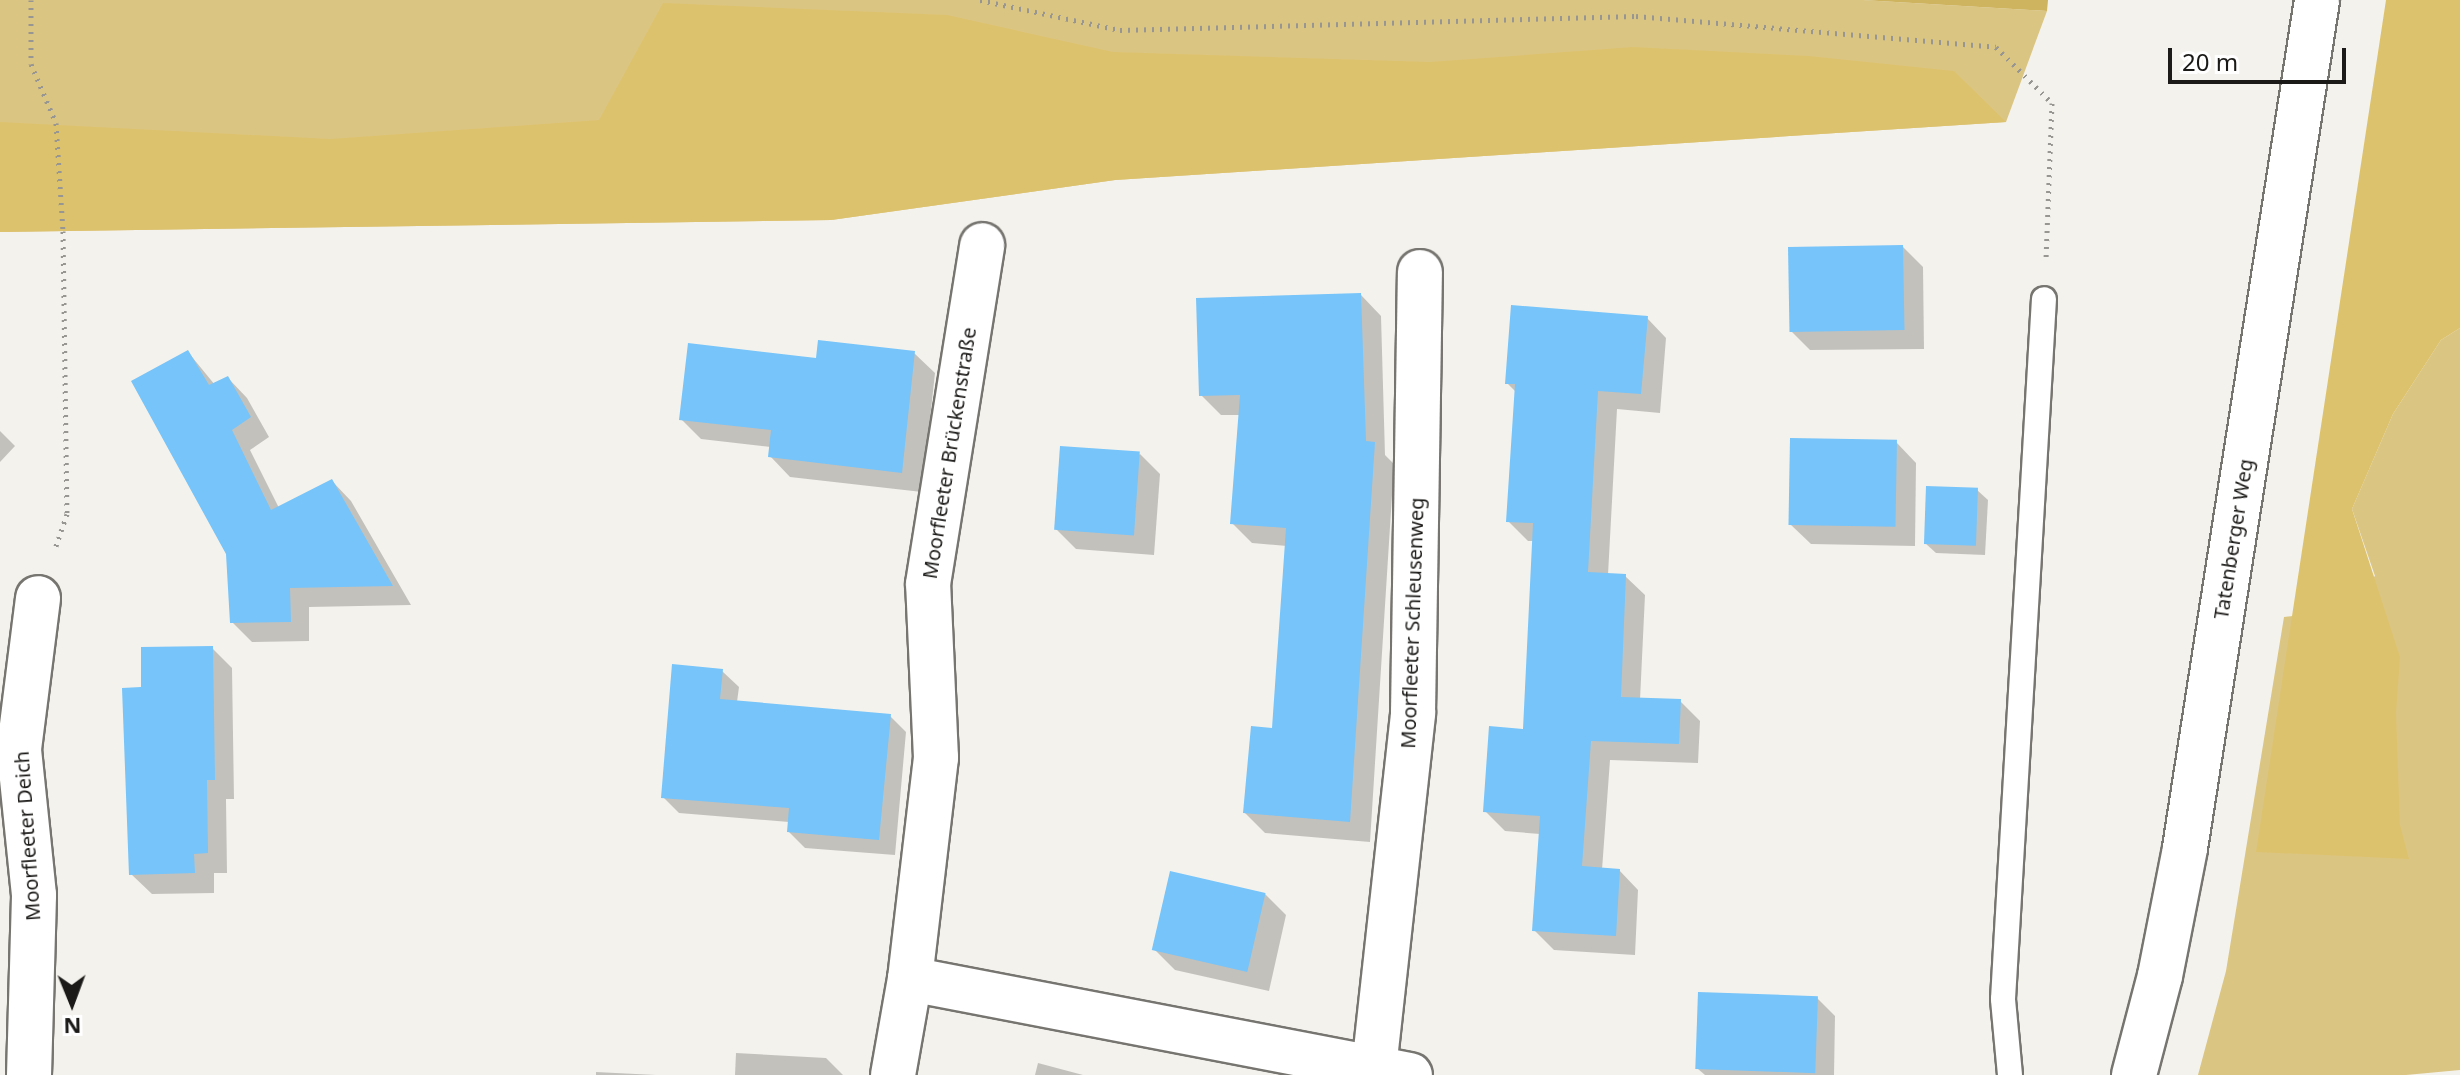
<!DOCTYPE html>
<meta charset="utf-8">
<style>
body{margin:0}
#map{position:relative;width:2460px;height:1075px;overflow:hidden;background:#f4f2ec;font-family:"Noto Sans",sans-serif}
div>[style]{position:absolute}
.green>*{inset:0;background:#dbc582}
.forest>*{inset:0;background:#ddc26e}
.water>*{inset:0;background:#cfb460}
.shadow>*{inset:0;background:#0003}
.building>*{inset:0;background:#76c4f9;transform-origin:0 0}
.path>*{height:5px;margin-top:-2.5px;transform-origin:0;background:repeating-linear-gradient(90deg,#989692 0 2px,transparent 0 8px)}
.roads{filter:drop-shadow(2px 0 #777570) drop-shadow(-2px 0 #777570) drop-shadow(0 2px #777570) drop-shadow(0 -2px #777570)}
.lane>*{height:24px;margin:-12px;padding:0 12px;transform-origin:12px;border-radius:12px;background:#fff}
.street>*{height:44px;margin:-22px;padding:0 22px;transform-origin:22px;border-radius:22px;background:#fff}
.secondary>*{height:44px;margin:-22px;padding:0 22px;transform-origin:22px;border-radius:22px;background:#fff}
span{translate:-50% -50%;white-space:nowrap;text-align:center;line-height:1.15;-webkit-text-stroke:8px #fff;paint-order:stroke}
.street-label{font-size:20px;color:#1b1a18}
.north{position:absolute;left:32px;top:963px;width:80px;height:80px;-webkit-text-stroke:6px #fff;paint-order:stroke;rotate:179deg;font-size:22px;font-weight:700;line-height:32px;text-align:center;color:#1b1a18}
.north::after{content:'';display:block;margin:auto;width:28px;height:36px;background:#1b1a18;clip-path:polygon(50% 0,100% 100%,50% 72%,0 100%)}
.scale{position:absolute;left:2168px;top:48px;width:178px;height:36px;box-sizing:border-box;border:4px solid #1b1a18;border-top:0;padding-left:10px;font-size:24px;line-height:28px;white-space:nowrap;color:#1b1a18;-webkit-text-stroke:6px #fff;paint-order:stroke}
</style>
<div id="map">
<div class="green">
<i style="clip-path:polygon(0 0,1862px 0,2047px 11px,2006px 122px,1115px 180px,831px 220px,0 232px)"></i>
<i style="clip-path:polygon(2460px 328px,2460px 1070px,2406px 1075px,2198px 1075px,2226px 971px,2284px 617px,2331px 612px,2375px 576px,2352px 509px,2393px 414px,2441px 340px)"></i>
</div>
<div class="forest">
<i style="clip-path:polygon(2386px 0,2460px 0,2460px 328px,2441px 340px,2393px 414px,2352px 509px,2400px 657px,2396px 713px,2400px 825px,2409px 859px,2256px 852px)"></i>
<i style="clip-path:polygon(663px 3px,947px 15px,1113px 52px,1430px 62px,1633px 47px,1809px 56px,1954px 71px,2006px 122px,1115px 180px,831px 220px,0 232px,0 122px,330px 139px,599px 120px)"></i>
</div>
<div class="water">
<i style="clip-path:polygon(1862px 0,2048px 0,2047px 11px)"></i>
</div>
<div class="shadow">
<i style="clip-path:polygon(1903px 247px,1923px 267px,1924px 349px,1810px 350px,1790px 330px)"></i>
<i style="clip-path:polygon(1361px 295px,1381px 316px,1385px 455px,1394px 464px,1370px 842px,1265px 833px,1245px 813px,1274px 730px,1287px 546px,1252px 543px,1232px 523px,1241px 415px,1221px 415px,1201px 395px)"></i>
<i style="clip-path:polygon(1647px 318px,1666px 338px,1660px 413px,1617px 409px,1608px 575px,1625px 576px,1645px 595px,1640px 700px,1680px 701px,1700px 721px,1698px 763px,1610px 760px,1602px 870px,1619px 870px,1638px 890px,1635px 955px,1554px 950px,1534px 930px,1540px 834px,1505px 831px,1485px 811px,1525px 731px,1534px 541px,1528px 541px,1508px 521px,1516px 392px,1507px 383px)"></i>
<i style="clip-path:polygon(188px 352px,215px 385px,228px 378px,247px 398px,269px 437px,250px 450px,279px 508px,332px 481px,351px 501px,411px 605px,309px 607px,309px 641px,252px 642px,232px 622px,228px 554px)"></i>
<i style="clip-path:polygon(914px 353px,935px 373px,922px 492px,790px 477px,770px 456px,771px 447px,701px 439px,681px 419px,818px 360px)"></i>
<i style="clip-path:polygon(0 431px,15px 446px,0 462px)"></i>
<i style="clip-path:polygon(1896px 442px,1916px 463px,1915px 546px,1811px 544px,1790px 524px)"></i>
<i style="clip-path:polygon(1140px 454px,1160px 474px,1154px 555px,1076px 549px,1056px 529px)"></i>
<i style="clip-path:polygon(1977px 490px,1988px 500px,1985px 555px,1936px 553px,1925px 543px)"></i>
<i style="clip-path:polygon(212px 648px,232px 668px,234px 799px,226px 799px,227px 873px,214px 873px,214px 893px,152px 894px,131px 874px)"></i>
<i style="clip-path:polygon(722px 671px,739px 687px,737px 702px,890px 716px,906px 732px,895px 855px,805px 848px,789px 832px,789px 822px,679px 813px,663px 797px)"></i>
<i style="clip-path:polygon(1265px 894px,1286px 915px,1269px 991px,1175px 970px,1155px 950px)"></i>
<i style="clip-path:polygon(1817px 998px,1835px 1016px,1834px 1075px,1705px 1075px,1698px 1069px)"></i>
<i style="clip-path:polygon(736px 1053px,826px 1058px,843px 1075px,735px 1075px)"></i>
<i style="clip-path:polygon(1038px 1063px,1083px 1075px,1035px 1075px)"></i>
<i style="clip-path:polygon(596px 1072px,656px 1075px,596px 1075px)"></i>
</div>
<div class="building">
<i style="left:1903px;top:245px;width:85px;height:115px;rotate:89deg"></i>
<i style="clip-path:polygon(1361px 293px,1366px 441px,1375px 442px,1350px 822px,1243px 813px,1251px 726px,1272px 728px,1286px 528px,1230px 524px,1240px 395px,1199px 396px,1196px 298px)"></i>
<i style="clip-path:polygon(1511px 305px,1648px 316px,1641px 394px,1598px 391px,1588px 572px,1626px 574px,1621px 697px,1681px 699px,1679px 744px,1591px 741px,1582px 866px,1620px 869px,1616px 936px,1532px 931px,1540px 816px,1483px 812px,1489px 726px,1523px 729px,1533px 523px,1506px 522px,1515px 384px,1505px 384px)"></i>
<i style="clip-path:polygon(818px 340px,915px 351px,902px 473px,768px 457px,771px 430px,679px 420px,688px 343px,816px 358px)"></i>
<i style="clip-path:polygon(188px 350px,209px 385px,228px 376px,251px 417px,232px 430px,271px 510px,332px 479px,393px 586px,290px 588px,291px 622px,230px 623px,226px 554px,131px 381px)"></i>
<i style="left:1790px;top:438px;width:107px;height:87px;rotate:1deg"></i>
<i style="left:1060px;top:446px;width:80px;height:84px;rotate:4deg"></i>
<i style="left:1926px;top:486px;width:52px;height:58px;rotate:2deg"></i>
<i style="clip-path:polygon(213px 646px,215px 780px,207px 780px,208px 853px,194px 854px,195px 873px,129px 875px,122px 688px,141px 687px,141px 647px)"></i>
<i style="clip-path:polygon(672px 664px,723px 669px,720px 699px,891px 714px,879px 840px,787px 832px,789px 808px,661px 798px)"></i>
<i style="left:1170px;top:871px;width:98px;height:81px;rotate:13deg"></i>
<i style="left:1698px;top:992px;width:120px;height:77px;rotate:2deg"></i>
</div>
<div class="path">
<i style="left:31px;top:0;width:64px;rotate:90deg"></i>
<i style="left:31px;top:64px;width:64px;rotate:67deg"></i>
<i style="left:56px;top:123px;width:108px;rotate:86.3deg"></i>
<i style="left:63px;top:231px;width:283px;rotate:89.2deg"></i>
<i style="left:67px;top:514px;width:36px;rotate:109deg"></i>
<i style="left:980px;top:0;width:143px;rotate:12.1deg"></i>
<i style="left:1120px;top:30px;width:516px;rotate:-1.55deg"></i>
<i style="left:1636px;top:16px;width:361px;rotate:4.9deg"></i>
<i style="left:1996px;top:47px;width:79px;rotate:45deg"></i>
<i style="left:2052px;top:103px;width:155px;rotate:92.2deg"></i>
</div>
<div class="roads">
<div class="lane">
<i style="left:2010px;top:1075px;width:76px;rotate:-95.3deg"></i>
<i style="left:2003px;top:999px;width:701px;rotate:-86.65deg"></i>
</div>
<div class="street">
<i style="left:910px;top:979px;width:509px;rotate:10.87deg"></i>
<i style="left:1374px;top:1068px;width:357px;rotate:-83.7deg"></i>
<i style="left:1413px;top:713px;width:441px;rotate:-89.1deg"></i>
<i style="left:29px;top:1075px;width:180px;rotate:-88.4deg"></i>
<i style="left:34px;top:895px;width:147px;rotate:-95.9deg"></i>
<i style="left:19px;top:749px;width:152px;rotate:-82.8deg"></i>
<i style="left:893px;top:1075px;width:97px;rotate:-80deg"></i>
<i style="left:910px;top:979px;width:223px;rotate:-83.3deg"></i>
<i style="left:936px;top:758px;width:174px;rotate:-92.6deg"></i>
<i style="left:928px;top:584px;width:343px;rotate:-80.9deg"></i>
</div>
<div class="secondary">
<i style="left:2134px;top:1075px;width:102px;rotate:-75.3deg"></i>
<i style="left:2160px;top:976px;width:130px;rotate:-78.9deg"></i>
<i style="left:2185px;top:848px;width:858px;rotate:-81.15deg"></i>
</div>
</div>
<div class="street-label">
<span style="left:949px;top:453px;rotate:-81deg">Moorfleeter Brückenstraße</span>
<span style="left:2233px;top:539px;rotate:-81deg">Tatenberger Weg</span>
<span style="left:1412px;top:623px;rotate:-88deg">Moorfleeter Schleusenweg</span>
<span style="left:27px;top:836px;rotate:-94deg">Moorfleeter Deich</span>
</div>
<div class="north">N</div>
<div class="scale">20 m</div>
</div>
